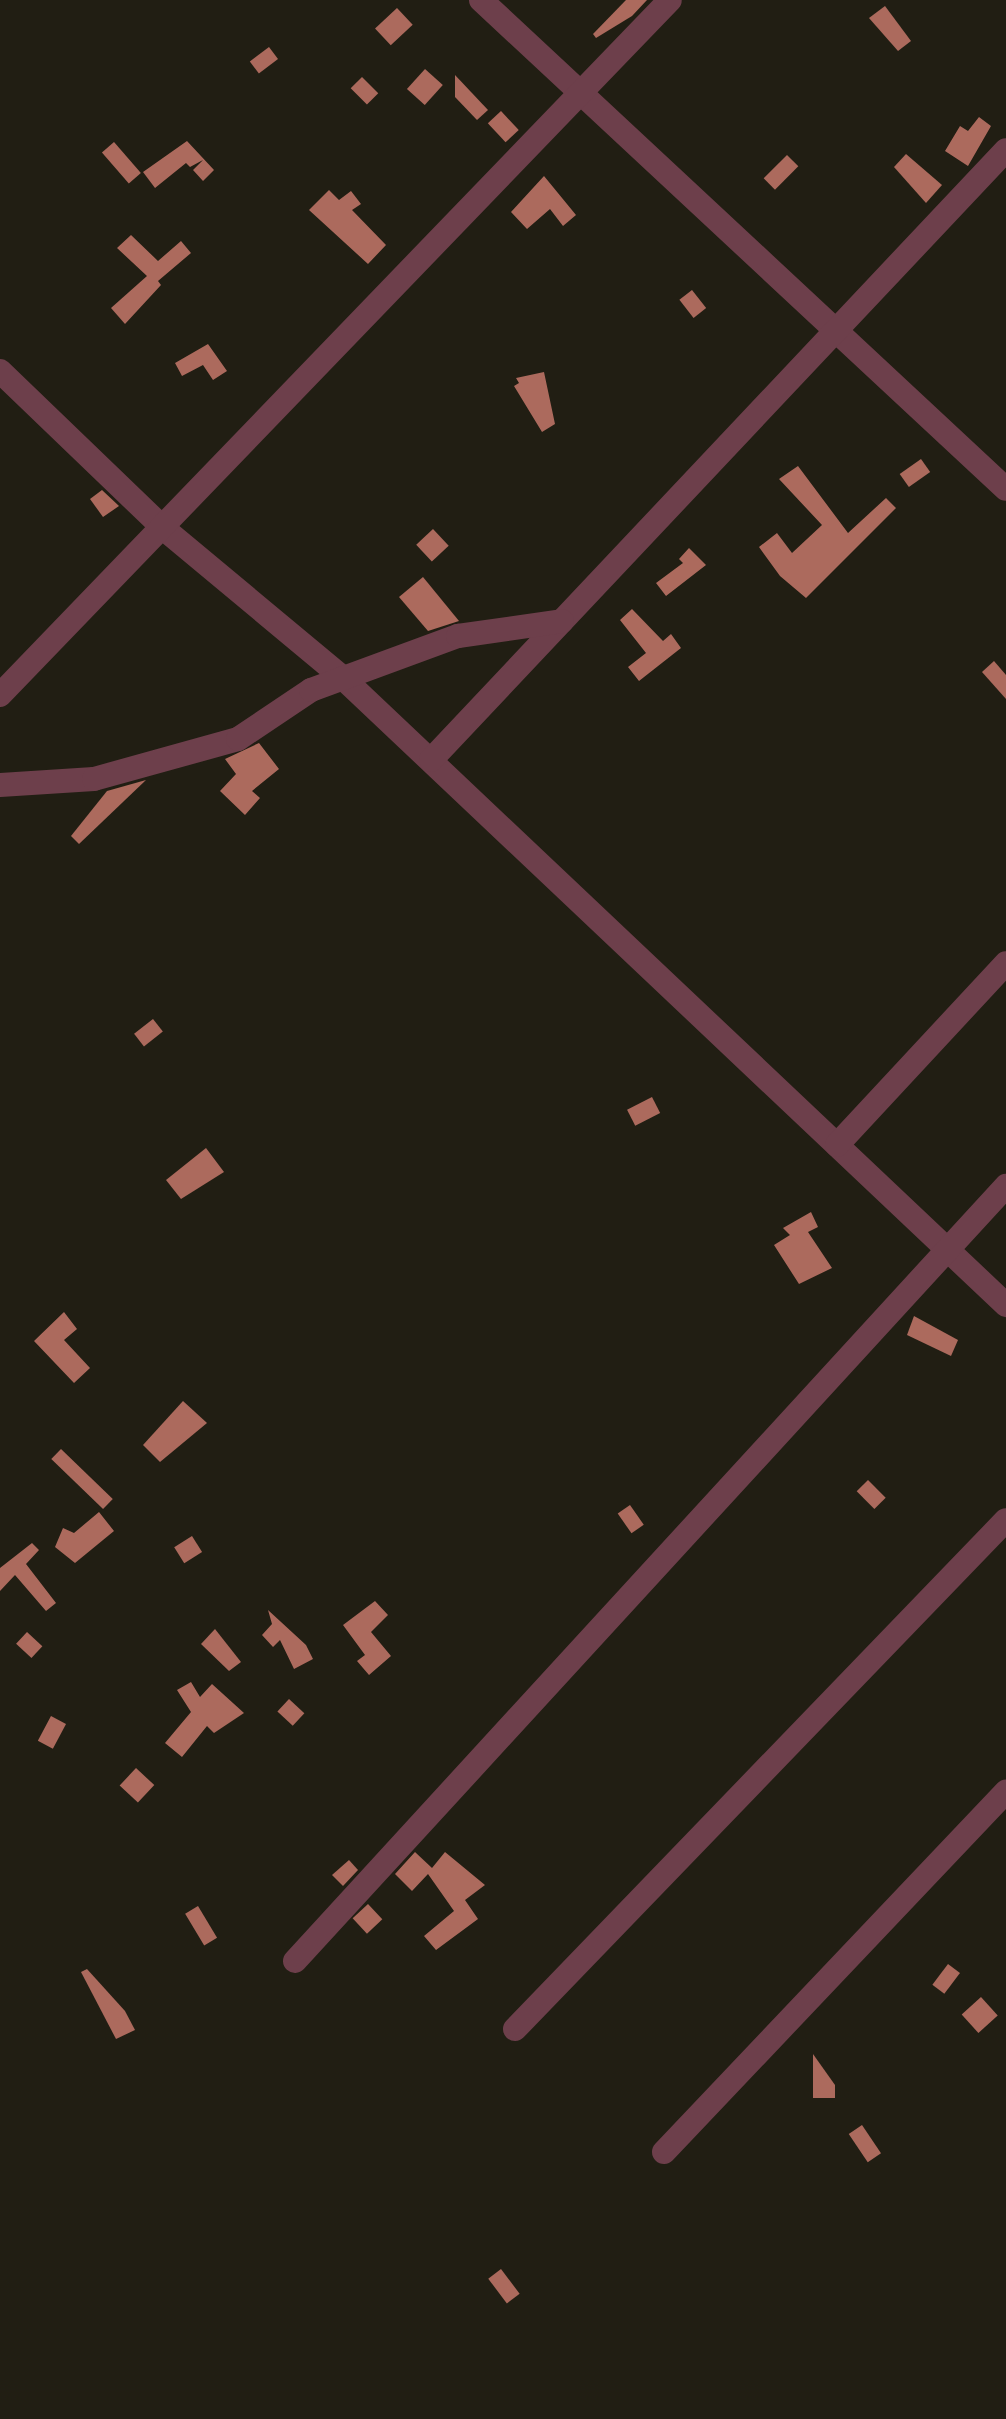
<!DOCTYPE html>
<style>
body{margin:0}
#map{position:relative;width:1006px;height:2419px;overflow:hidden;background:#211e13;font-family:"PT Sans Narrow",sans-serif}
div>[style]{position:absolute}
.building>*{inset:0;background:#ac6a5d;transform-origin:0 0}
.minor>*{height:24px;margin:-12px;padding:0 12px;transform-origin:12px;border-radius:12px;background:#6d3f4b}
span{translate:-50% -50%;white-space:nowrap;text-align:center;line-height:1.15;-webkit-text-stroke:6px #090805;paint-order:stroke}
</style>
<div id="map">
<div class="building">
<i style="clip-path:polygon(626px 0,647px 0,632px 16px,596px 38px,593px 34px)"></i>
<i style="clip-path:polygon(885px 6px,911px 41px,898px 51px,869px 18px)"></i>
<i style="left:397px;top:8px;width:23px;height:30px;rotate:47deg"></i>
<i style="left:269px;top:47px;width:15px;height:24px;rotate:53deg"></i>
<i style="left:425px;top:69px;width:24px;height:27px;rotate:42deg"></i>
<i style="clip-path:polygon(455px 75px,488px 110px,477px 120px,455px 97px)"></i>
<i style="left:362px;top:77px;width:23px;height:16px;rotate:45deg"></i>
<i style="left:501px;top:111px;width:26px;height:18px;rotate:47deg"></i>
<i style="clip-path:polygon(979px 117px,991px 126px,968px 166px,945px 151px,960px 126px,968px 131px)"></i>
<i style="clip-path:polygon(187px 141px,214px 170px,203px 181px,193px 170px,203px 160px,190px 167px,186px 163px,155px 188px,143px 172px)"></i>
<i style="left:114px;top:142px;width:41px;height:16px;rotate:49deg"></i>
<i style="clip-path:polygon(906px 154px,942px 185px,926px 203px,894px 167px)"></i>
<i style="left:787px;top:155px;width:16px;height:33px;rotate:45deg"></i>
<i style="clip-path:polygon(544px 176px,576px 215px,563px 226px,550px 209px,527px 229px,511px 212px)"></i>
<i style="clip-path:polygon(329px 190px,339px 200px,351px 191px,361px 204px,352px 210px,386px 245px,368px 264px,309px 210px)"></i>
<i style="clip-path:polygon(131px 235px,158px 261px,181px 241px,191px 253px,158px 281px,161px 285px,125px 324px,111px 308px,147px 276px,117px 248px)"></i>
<i style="left:692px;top:290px;width:23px;height:16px;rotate:52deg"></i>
<i style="clip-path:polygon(208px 344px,227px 371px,213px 380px,203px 365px,182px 376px,175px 363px)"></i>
<i style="clip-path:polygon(544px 372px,555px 424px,542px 432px,514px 386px,519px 383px,516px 378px)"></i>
<i style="left:921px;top:459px;width:16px;height:26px;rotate:55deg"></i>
<i style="clip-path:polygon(798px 466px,848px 533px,886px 498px,896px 508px,806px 598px,780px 576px,759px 547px,777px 533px,792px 553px,822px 525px,779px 479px)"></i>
<i style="clip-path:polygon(102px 490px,119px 506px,103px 517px,90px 499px)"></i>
<i style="left:433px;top:529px;width:23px;height:23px;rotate:47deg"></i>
<i style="clip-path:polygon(689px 548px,706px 565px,666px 596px,656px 583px,683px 563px,679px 559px)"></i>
<i style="clip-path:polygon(423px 577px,459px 621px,428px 631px,399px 597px)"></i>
<i style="clip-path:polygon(632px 609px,663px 641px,671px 634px,681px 648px,639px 681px,628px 667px,646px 653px,620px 620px)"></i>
<i style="clip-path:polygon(994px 661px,1006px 675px,1006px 699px,982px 672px)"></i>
<i style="clip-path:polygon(259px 743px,279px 769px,252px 791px,260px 798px,245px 815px,220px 791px,236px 774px,225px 759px)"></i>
<i style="clip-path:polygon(146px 780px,79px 844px,71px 836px,107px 791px)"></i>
<i style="left:153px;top:1019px;width:16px;height:24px;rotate:52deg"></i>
<i style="left:652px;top:1097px;width:18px;height:28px;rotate:63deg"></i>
<i style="clip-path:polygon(206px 1148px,224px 1172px,181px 1199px,166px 1180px)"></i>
<i style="clip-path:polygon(811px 1212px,818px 1227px,808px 1232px,832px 1268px,799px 1284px,774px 1245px,790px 1235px,783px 1228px)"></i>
<i style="clip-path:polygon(64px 1312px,77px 1329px,64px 1340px,90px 1368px,74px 1383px,34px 1341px)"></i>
<i style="clip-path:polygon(914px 1316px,958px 1340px,951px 1356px,907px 1335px)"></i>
<i style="clip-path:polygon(183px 1401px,207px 1423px,160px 1462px,143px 1445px)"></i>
<i style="left:61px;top:1449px;width:72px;height:14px;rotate:44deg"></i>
<i style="left:868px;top:1480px;width:25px;height:16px;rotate:45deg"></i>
<i style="left:630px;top:1505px;width:24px;height:15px;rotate:55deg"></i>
<i style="clip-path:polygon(99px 1512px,114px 1531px,75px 1563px,55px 1547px,63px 1528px,74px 1533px)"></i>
<i style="left:192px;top:1536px;width:19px;height:21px;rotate:58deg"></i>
<i style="clip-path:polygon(32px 1543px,39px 1550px,26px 1564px,56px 1603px,46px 1611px,15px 1575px,0 1591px,0 1568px)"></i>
<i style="clip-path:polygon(375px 1601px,388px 1615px,371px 1632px,391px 1656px,369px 1675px,357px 1661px,365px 1655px,343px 1625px)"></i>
<i style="clip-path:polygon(268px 1610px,306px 1645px,313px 1659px,294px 1669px,280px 1640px,273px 1647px,262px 1635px,272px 1624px)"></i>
<i style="clip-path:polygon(215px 1629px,241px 1662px,229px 1671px,201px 1644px)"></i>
<i style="left:27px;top:1632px;width:21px;height:16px;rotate:43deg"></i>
<i style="clip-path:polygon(191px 1682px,200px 1697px,212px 1684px,244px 1713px,214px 1733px,207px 1726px,182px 1757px,165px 1743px,191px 1712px,177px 1690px)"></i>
<i style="left:289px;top:1699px;width:21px;height:17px;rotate:43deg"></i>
<i style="left:51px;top:1716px;width:17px;height:28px;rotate:28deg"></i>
<i style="left:136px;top:1768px;width:25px;height:24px;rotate:43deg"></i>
<i style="clip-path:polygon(415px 1852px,432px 1868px,445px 1852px,485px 1885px,465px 1900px,478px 1919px,436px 1950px,424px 1936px,454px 1911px,428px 1874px,412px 1891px,395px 1874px)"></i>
<i style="clip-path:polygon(349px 1860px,358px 1870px,343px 1886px,332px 1875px)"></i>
<i style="left:368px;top:1904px;width:21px;height:21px;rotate:47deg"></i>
<i style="left:198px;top:1906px;width:37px;height:15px;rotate:59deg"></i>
<i style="left:948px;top:1964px;width:15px;height:26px;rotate:37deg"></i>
<i style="clip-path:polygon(87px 1969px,125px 2011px,135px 2030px,116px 2039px,81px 1972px)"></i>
<i style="left:981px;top:1997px;width:25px;height:26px;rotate:48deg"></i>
<i style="clip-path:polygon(813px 2054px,835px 2085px,835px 2098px,813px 2098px)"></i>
<i style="left:862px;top:2125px;width:34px;height:16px;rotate:56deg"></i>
<i style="left:501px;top:2269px;width:31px;height:16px;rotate:53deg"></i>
</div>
<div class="minor">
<i style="left:481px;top:0;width:717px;rotate:42.97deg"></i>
<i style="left:0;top:371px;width:226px;rotate:43.9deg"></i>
<i style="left:163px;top:528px;width:234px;rotate:39.8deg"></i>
<i style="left:343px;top:678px;width:913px;rotate:43.4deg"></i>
<i style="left:0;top:695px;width:965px;rotate:-46.05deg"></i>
<i style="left:431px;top:760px;width:838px;rotate:-46.69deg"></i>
<i style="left:0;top:785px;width:94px;rotate:-3.7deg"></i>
<i style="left:94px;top:779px;width:149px;rotate:-15.5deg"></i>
<i style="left:238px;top:739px;width:88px;rotate:-33.9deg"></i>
<i style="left:311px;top:690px;width:157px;rotate:-20.2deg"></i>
<i style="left:458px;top:636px;width:105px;rotate:-8.2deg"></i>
<i style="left:837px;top:1145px;width:248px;rotate:-47.1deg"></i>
<i style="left:295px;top:1961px;width:1052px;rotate:-47.47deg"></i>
<i style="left:515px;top:2029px;width:707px;rotate:-46.03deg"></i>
<i style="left:664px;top:2152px;width:497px;rotate:-46.5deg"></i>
</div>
</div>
